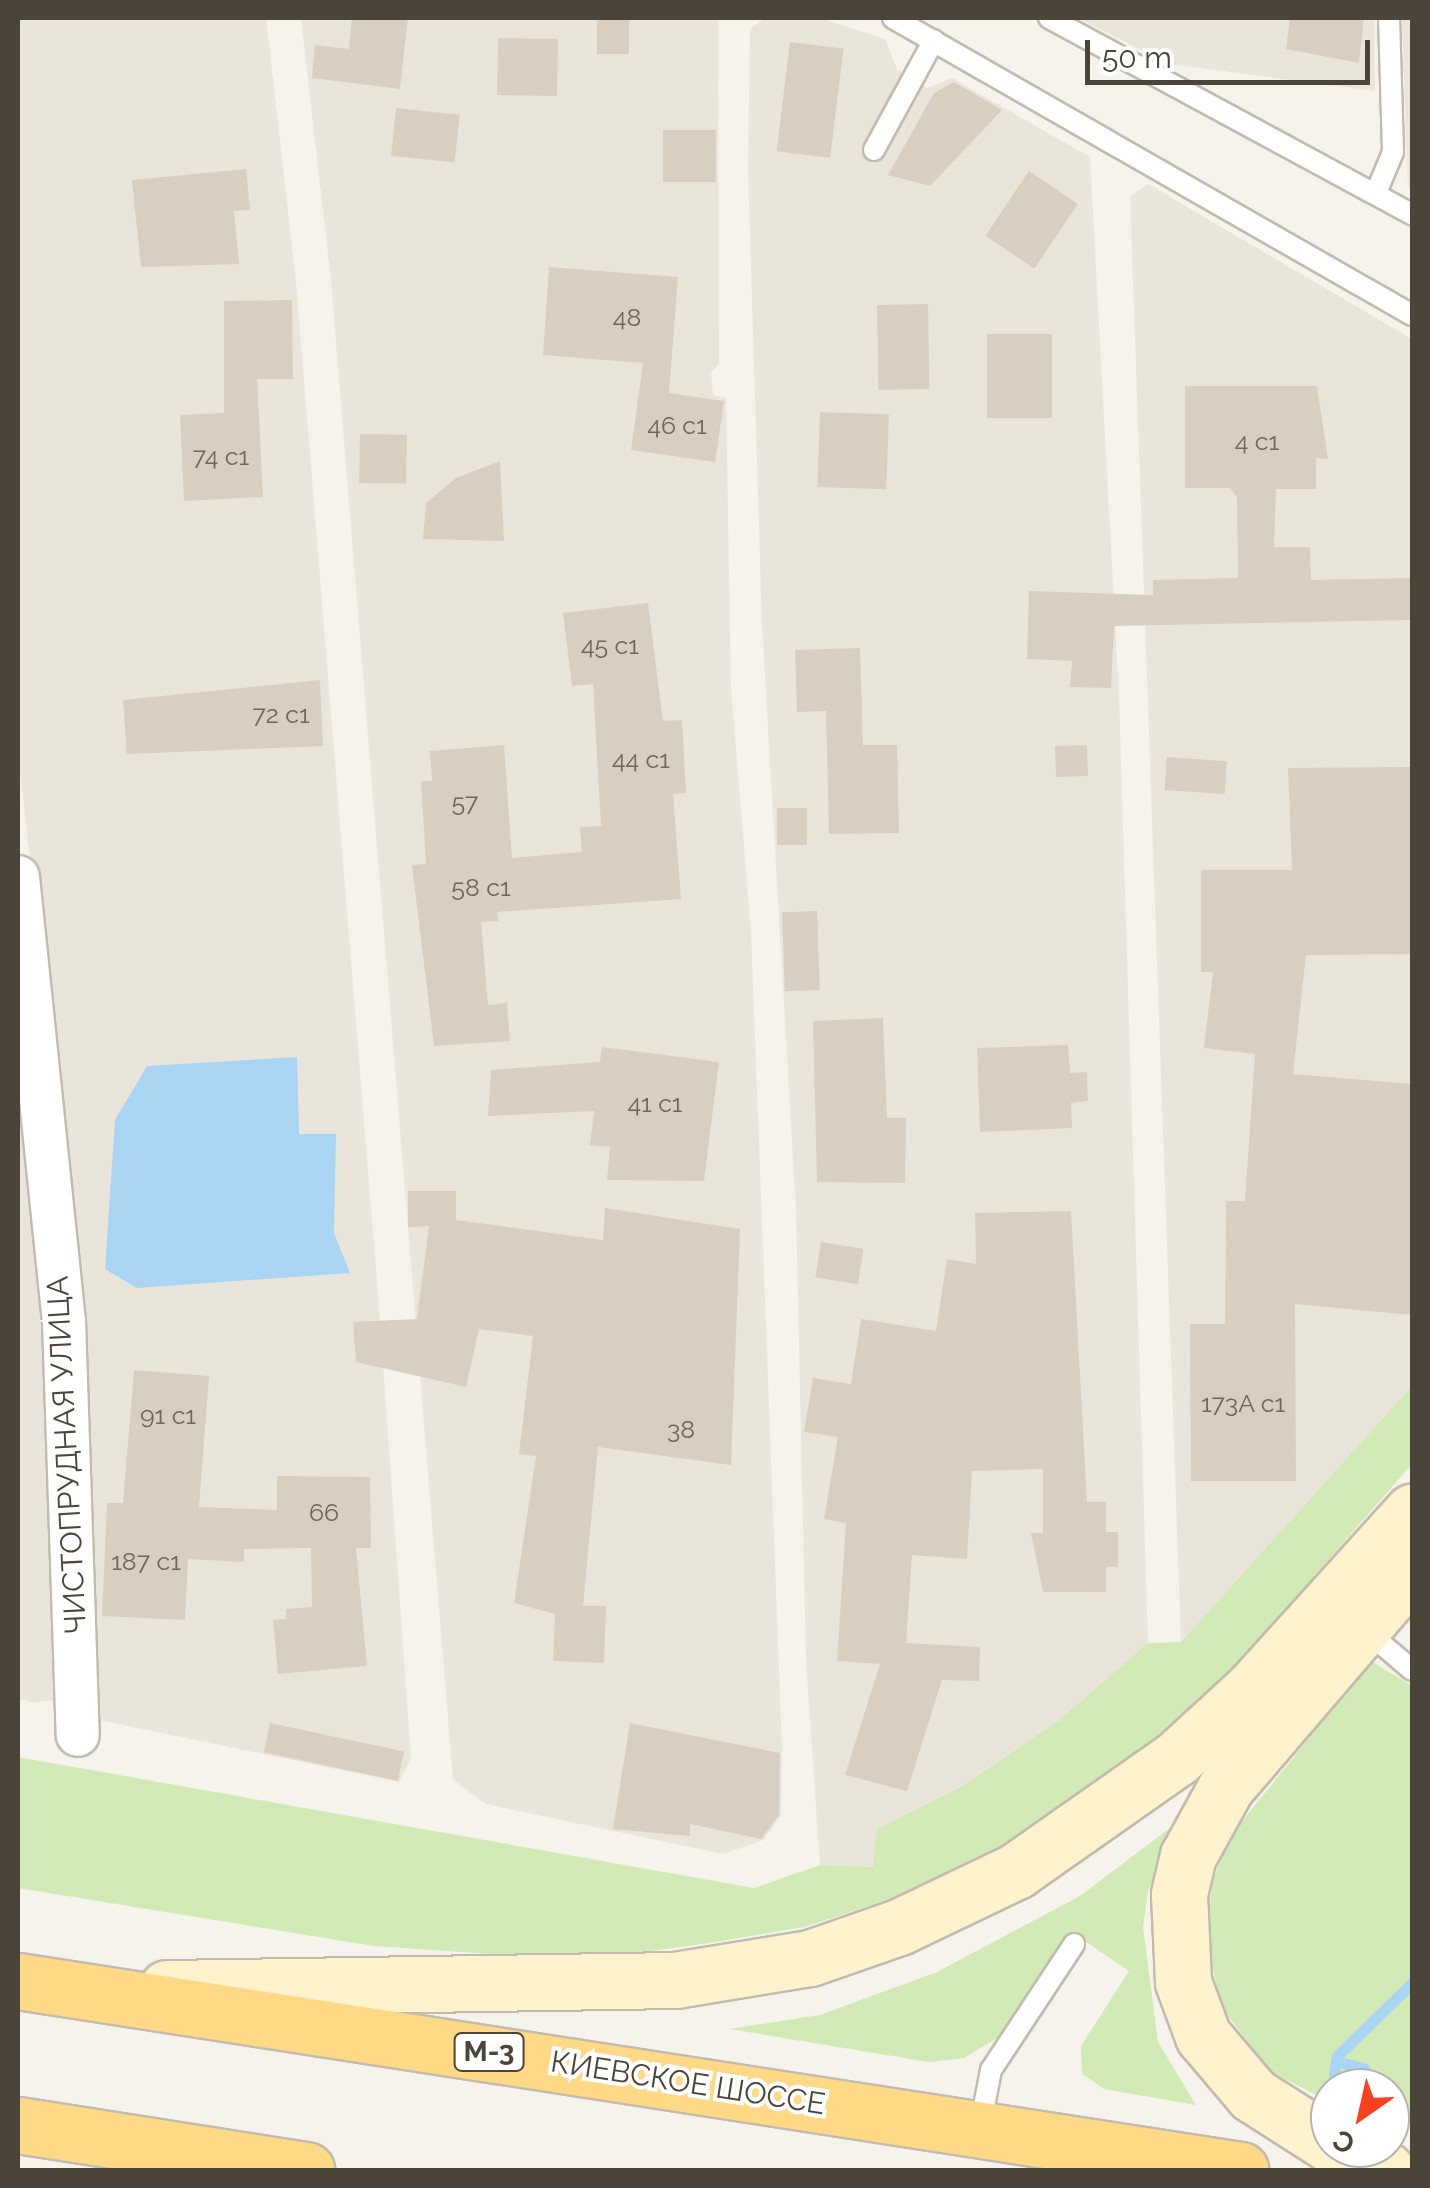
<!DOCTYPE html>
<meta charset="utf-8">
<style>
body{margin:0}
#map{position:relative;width:1430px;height:2188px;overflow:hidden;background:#f6f3ec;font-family:Raleway,sans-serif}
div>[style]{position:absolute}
.residential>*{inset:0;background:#eae5da}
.green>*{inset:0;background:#d2eab5}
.water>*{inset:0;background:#a9d4f2}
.stream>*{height:11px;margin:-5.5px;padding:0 5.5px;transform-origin:5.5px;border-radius:5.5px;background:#a9d4f2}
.building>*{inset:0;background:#d8cfc1;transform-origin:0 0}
.roads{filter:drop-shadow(2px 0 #c2bbae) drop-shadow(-2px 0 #c2bbae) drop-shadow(0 2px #c2bbae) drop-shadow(0 -2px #c2bbae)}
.service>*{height:20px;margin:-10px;padding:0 10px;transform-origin:10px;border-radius:10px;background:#fff}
.minor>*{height:42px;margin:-21px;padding:0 21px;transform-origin:21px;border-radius:21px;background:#fff}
.secondary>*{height:55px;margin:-27.5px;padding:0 27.5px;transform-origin:27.5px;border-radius:27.5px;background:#fff3cd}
.trunk>*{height:55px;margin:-27.5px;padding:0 27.5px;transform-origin:27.5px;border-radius:27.5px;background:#ffd985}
span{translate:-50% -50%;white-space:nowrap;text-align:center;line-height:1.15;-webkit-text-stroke:8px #fff;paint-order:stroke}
.number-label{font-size:25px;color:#6e675b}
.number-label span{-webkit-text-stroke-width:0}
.shield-label span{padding:2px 8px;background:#fff;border:2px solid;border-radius:8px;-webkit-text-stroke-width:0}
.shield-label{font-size:28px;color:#4b4439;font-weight:700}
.street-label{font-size:30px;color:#4b4439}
.frame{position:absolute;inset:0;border:20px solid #4b4439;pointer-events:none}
.north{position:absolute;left:1310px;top:2068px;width:100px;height:100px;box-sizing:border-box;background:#fff;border:2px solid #b7b4b0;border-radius:50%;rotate:214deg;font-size:28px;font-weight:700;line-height:40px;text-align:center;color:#4b4439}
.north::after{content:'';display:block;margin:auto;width:35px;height:45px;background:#fc3f1d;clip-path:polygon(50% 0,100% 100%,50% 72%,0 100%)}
.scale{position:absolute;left:1085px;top:40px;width:285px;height:45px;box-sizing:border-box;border:5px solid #4b4439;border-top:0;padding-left:12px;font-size:30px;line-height:35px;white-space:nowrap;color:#4b4439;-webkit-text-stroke:8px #fff;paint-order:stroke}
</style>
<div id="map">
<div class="residential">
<i style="clip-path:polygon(18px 18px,266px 18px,296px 281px,378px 1294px,411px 1758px,399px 1782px,99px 1720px,80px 1312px,18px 752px)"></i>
<i style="clip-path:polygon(301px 18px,718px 18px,719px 363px,711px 373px,713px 395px,726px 398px,731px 688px,751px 932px,782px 1748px,781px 1816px,763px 1840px,723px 1854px,486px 1804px,453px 1780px,331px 281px)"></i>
<i style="clip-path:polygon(765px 18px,819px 18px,885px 39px,897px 69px,927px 88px,952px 78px,1090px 157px,1119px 696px,1148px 1643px,1058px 1721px,959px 1787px,877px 1829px,874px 1867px,820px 1865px,806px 1660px,796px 1210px,762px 625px,748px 170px,750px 29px)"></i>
<i style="clip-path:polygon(1078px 18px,1374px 18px,1375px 91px,1169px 64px)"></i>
<i style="clip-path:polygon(1402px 18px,1412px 18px,1412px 189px,1408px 187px)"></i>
<i style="clip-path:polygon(1148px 184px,1412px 339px,1412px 1386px,1181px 1642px,1130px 196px)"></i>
<i style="clip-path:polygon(18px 908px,32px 989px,64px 1700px,30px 1702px,18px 1699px)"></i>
</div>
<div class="green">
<i style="clip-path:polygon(1412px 1386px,1412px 1464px,1231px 1671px,1159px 1737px,1008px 1844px,891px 1899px,804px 1927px,709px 1943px,629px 1954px,491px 1954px,374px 1946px,18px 1888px,18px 1757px,754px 1888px,820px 1865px,873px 1867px,877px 1829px,960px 1787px,1058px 1721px,1148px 1643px,1181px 1642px)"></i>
<i style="clip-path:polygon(1371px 1661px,1412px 1686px,1412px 2123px,1390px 2119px,1390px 2088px,1330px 2088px,1330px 2102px,1271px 2072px,1222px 2008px,1207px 1945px,1212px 1882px,1231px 1835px)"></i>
<i style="clip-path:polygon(1183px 1818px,1148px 1890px,1143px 1927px,1158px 2042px,1196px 2105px,1104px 2089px,1082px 2074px,1081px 2046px,1129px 1971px,1073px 1933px,1005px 2033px,964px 2058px,929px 2062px,729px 2029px,820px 2015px,937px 1972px,1080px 1896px)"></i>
</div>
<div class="water">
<i style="clip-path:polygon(297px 1057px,299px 1134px,336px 1134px,334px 1233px,350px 1273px,137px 1288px,105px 1269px,115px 1120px,147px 1066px)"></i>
</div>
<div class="stream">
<i style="left:1336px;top:2061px;width:30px;rotate:15deg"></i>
<i style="left:1334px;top:2074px;width:18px;rotate:-81deg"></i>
<i style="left:1337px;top:2056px;width:105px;rotate:-44.2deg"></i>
</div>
<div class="building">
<i style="clip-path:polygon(352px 18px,408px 18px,400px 89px,312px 78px,315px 45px,349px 49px)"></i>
<i style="left:597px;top:18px;width:32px;height:36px"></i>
<i style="clip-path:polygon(1290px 18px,1364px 18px,1359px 63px,1286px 49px)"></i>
<i style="left:498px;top:38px;width:60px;height:57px;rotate:1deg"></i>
<i style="left:790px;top:42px;width:54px;height:110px;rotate:7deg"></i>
<i style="clip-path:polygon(954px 82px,1002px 110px,930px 186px,888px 175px,934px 93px)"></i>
<i style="left:396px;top:108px;width:64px;height:48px;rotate:6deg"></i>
<i style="left:663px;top:130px;width:53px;height:52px"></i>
<i style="clip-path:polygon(246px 169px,250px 210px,234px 211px,239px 264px,141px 267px,132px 180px)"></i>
<i style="left:1029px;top:171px;width:59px;height:78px;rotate:34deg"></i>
<i style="clip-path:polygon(549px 267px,678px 277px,669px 393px,724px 401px,715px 462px,631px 450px,643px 363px,543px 355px)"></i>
<i style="clip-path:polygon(292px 300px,293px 379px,257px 379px,263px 497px,184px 501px,180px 415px,224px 413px,224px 301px)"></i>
<i style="left:928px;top:304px;width:85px;height:51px;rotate:89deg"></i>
<i style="left:987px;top:334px;width:65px;height:84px"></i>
<i style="clip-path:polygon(1185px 386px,1317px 386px,1328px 459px,1316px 458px,1316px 489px,1276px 489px,1274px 547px,1310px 547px,1311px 580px,1412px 578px,1412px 620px,1114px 626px,1111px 688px,1070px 687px,1072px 661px,1027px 659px,1029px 591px,1153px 595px,1153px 580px,1238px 578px,1237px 497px,1230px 488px,1185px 488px)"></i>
<i style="left:820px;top:412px;width:69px;height:75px;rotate:2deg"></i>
<i style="left:360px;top:434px;width:47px;height:49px;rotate:1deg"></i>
<i style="clip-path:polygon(500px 461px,504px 541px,423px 539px,426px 503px,456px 478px)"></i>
<i style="clip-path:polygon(648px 603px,663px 721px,682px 720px,686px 793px,673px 794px,681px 899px,497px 912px,498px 921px,481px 922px,488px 1005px,507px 1003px,510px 1041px,434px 1046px,412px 865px,426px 864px,421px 781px,432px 781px,430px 751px,504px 745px,512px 858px,582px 852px,580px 827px,601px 826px,593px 684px,572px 686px,563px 613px)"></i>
<i style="clip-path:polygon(860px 648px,863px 745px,897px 745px,899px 833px,829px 834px,826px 711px,797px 712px,795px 650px)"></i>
<i style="clip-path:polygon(320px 680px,323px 746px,127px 754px,123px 700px)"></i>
<i style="left:1087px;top:745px;width:31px;height:32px;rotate:88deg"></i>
<i style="left:1167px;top:757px;width:60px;height:33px;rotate:4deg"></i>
<i style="clip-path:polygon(1412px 767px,1412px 954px,1306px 955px,1293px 1074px,1412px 1084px,1412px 1315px,1295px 1304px,1296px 1481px,1191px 1481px,1190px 1324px,1225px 1324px,1226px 1201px,1245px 1201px,1255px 1054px,1204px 1048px,1213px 972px,1201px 972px,1201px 870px,1292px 870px,1288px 768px)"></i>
<i style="left:777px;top:808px;width:30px;height:37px"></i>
<i style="left:817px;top:911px;width:79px;height:35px;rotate:88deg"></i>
<i style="clip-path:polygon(883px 1018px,887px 1118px,906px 1118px,905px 1183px,817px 1182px,813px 1021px)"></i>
<i style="clip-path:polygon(1068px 1045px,1070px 1073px,1087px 1072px,1088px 1101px,1071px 1103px,1072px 1128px,980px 1132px,977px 1048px)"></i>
<i style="clip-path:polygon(602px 1047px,719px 1062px,704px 1181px,607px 1180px,610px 1147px,590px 1145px,594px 1111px,488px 1116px,491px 1070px,600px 1062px)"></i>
<i style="clip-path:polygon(408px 1191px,456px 1191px,456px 1220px,603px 1240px,605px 1208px,740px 1229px,731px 1465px,598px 1447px,583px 1606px,606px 1606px,604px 1663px,553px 1661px,555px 1614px,514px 1603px,536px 1456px,519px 1454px,533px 1336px,479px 1329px,466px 1387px,356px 1362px,353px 1322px,417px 1319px,429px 1226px,408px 1227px)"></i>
<i style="clip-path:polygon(1071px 1211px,1087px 1502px,1106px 1502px,1106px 1532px,1118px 1532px,1118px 1567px,1106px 1567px,1106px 1592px,1043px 1592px,1031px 1533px,1043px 1533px,1043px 1469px,972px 1471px,967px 1559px,912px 1555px,906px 1643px,980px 1647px,979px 1681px,942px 1680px,907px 1791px,845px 1775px,880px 1664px,837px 1661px,846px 1523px,824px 1519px,838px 1437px,804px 1432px,813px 1378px,851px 1384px,861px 1319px,936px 1331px,947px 1259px,976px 1264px,975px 1213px)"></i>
<i style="left:821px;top:1242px;width:43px;height:36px;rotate:9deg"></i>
<i style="clip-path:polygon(134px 1370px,209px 1376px,199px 1507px,277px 1510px,277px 1476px,370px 1477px,371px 1548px,356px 1548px,367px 1666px,278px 1674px,273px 1620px,286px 1619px,286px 1609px,312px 1607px,311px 1548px,244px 1549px,244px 1562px,188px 1559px,185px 1620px,102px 1616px,107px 1503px,123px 1503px)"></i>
<i style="left:270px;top:1723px;width:137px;height:30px;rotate:12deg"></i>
<i style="clip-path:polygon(630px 1723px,780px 1753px,779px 1815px,761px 1839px,690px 1824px,690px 1836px,613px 1829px)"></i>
</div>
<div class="roads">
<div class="service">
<i style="left:893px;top:18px;width:598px;rotate:29.78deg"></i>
<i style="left:1049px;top:18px;width:413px;rotate:28.4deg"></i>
<i style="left:874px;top:150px;width:125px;rotate:-61.4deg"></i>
<i style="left:1376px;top:193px;width:44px;rotate:-67.5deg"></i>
<i style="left:1393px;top:152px;width:134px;rotate:-91.7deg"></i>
<i style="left:1364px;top:1629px;width:63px;rotate:40.5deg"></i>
<i style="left:980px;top:2127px;width:58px;rotate:-79.1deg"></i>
<i style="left:991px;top:2070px;width:151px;rotate:-56.6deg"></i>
</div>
<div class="minor">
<i style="left:18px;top:877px;width:446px;rotate:84.1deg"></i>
<i style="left:64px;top:1321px;width:414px;rotate:88.1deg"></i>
</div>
<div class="secondary">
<i style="left:167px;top:1988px;width:508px;rotate:-0.9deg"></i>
<i style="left:675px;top:1980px;width:137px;rotate:-9.3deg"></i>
<i style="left:810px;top:1958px;width:94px;rotate:-19.2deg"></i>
<i style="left:899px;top:1927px;width:130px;rotate:-25.6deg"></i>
<i style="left:1016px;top:1871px;width:197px;rotate:-35.1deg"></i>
<i style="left:1177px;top:1758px;width:102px;rotate:-42.6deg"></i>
<i style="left:1252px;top:1689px;width:239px;rotate:-47.9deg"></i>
<i style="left:1330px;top:2144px;width:91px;rotate:-147.5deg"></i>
<i style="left:1253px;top:2095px;width:77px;rotate:-130.3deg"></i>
<i style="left:1203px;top:2036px;width:58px;rotate:-110.3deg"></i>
<i style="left:1183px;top:1982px;width:88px;rotate:-92.6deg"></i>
<i style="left:1179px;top:1894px;width:39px;rotate:-77deg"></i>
<i style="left:1188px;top:1856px;width:79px;rotate:-61.2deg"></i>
<i style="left:1226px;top:1787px;width:286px;rotate:-49.4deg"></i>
<i style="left:1339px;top:2148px;width:52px;rotate:25.1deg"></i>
</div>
<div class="trunk">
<i style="left:18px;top:1981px;width:1237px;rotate:8.79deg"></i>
<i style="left:18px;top:2125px;width:292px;rotate:8.9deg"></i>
</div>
</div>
<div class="number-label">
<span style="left:627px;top:317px">48</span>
<span style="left:677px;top:425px">46 с1</span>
<span style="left:1257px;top:441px">4 с1</span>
<span style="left:221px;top:456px">74 с1</span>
<span style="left:610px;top:645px">45 с1</span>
<span style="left:281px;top:714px">72 с1</span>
<span style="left:641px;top:759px">44 с1</span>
<span style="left:465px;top:802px">57</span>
<span style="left:481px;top:887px">58 с1</span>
<span style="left:655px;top:1103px">41 с1</span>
<span style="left:1243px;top:1403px">173А с1</span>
<span style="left:168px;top:1415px">91 с1</span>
<span style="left:681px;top:1429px">38</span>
<span style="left:324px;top:1512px">66</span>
<span style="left:146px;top:1561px">187 с1</span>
</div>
<div class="shield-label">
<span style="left:489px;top:2052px">М-3</span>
</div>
<div class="street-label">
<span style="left:67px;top:1455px;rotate:-93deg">ЧИСТОПРУДНАЯ УЛИЦА</span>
<span style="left:688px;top:2083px;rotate:9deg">КИЕВСКОЕ ШОССЕ</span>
</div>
<div class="frame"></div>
<div class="north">С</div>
<div class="scale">50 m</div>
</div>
